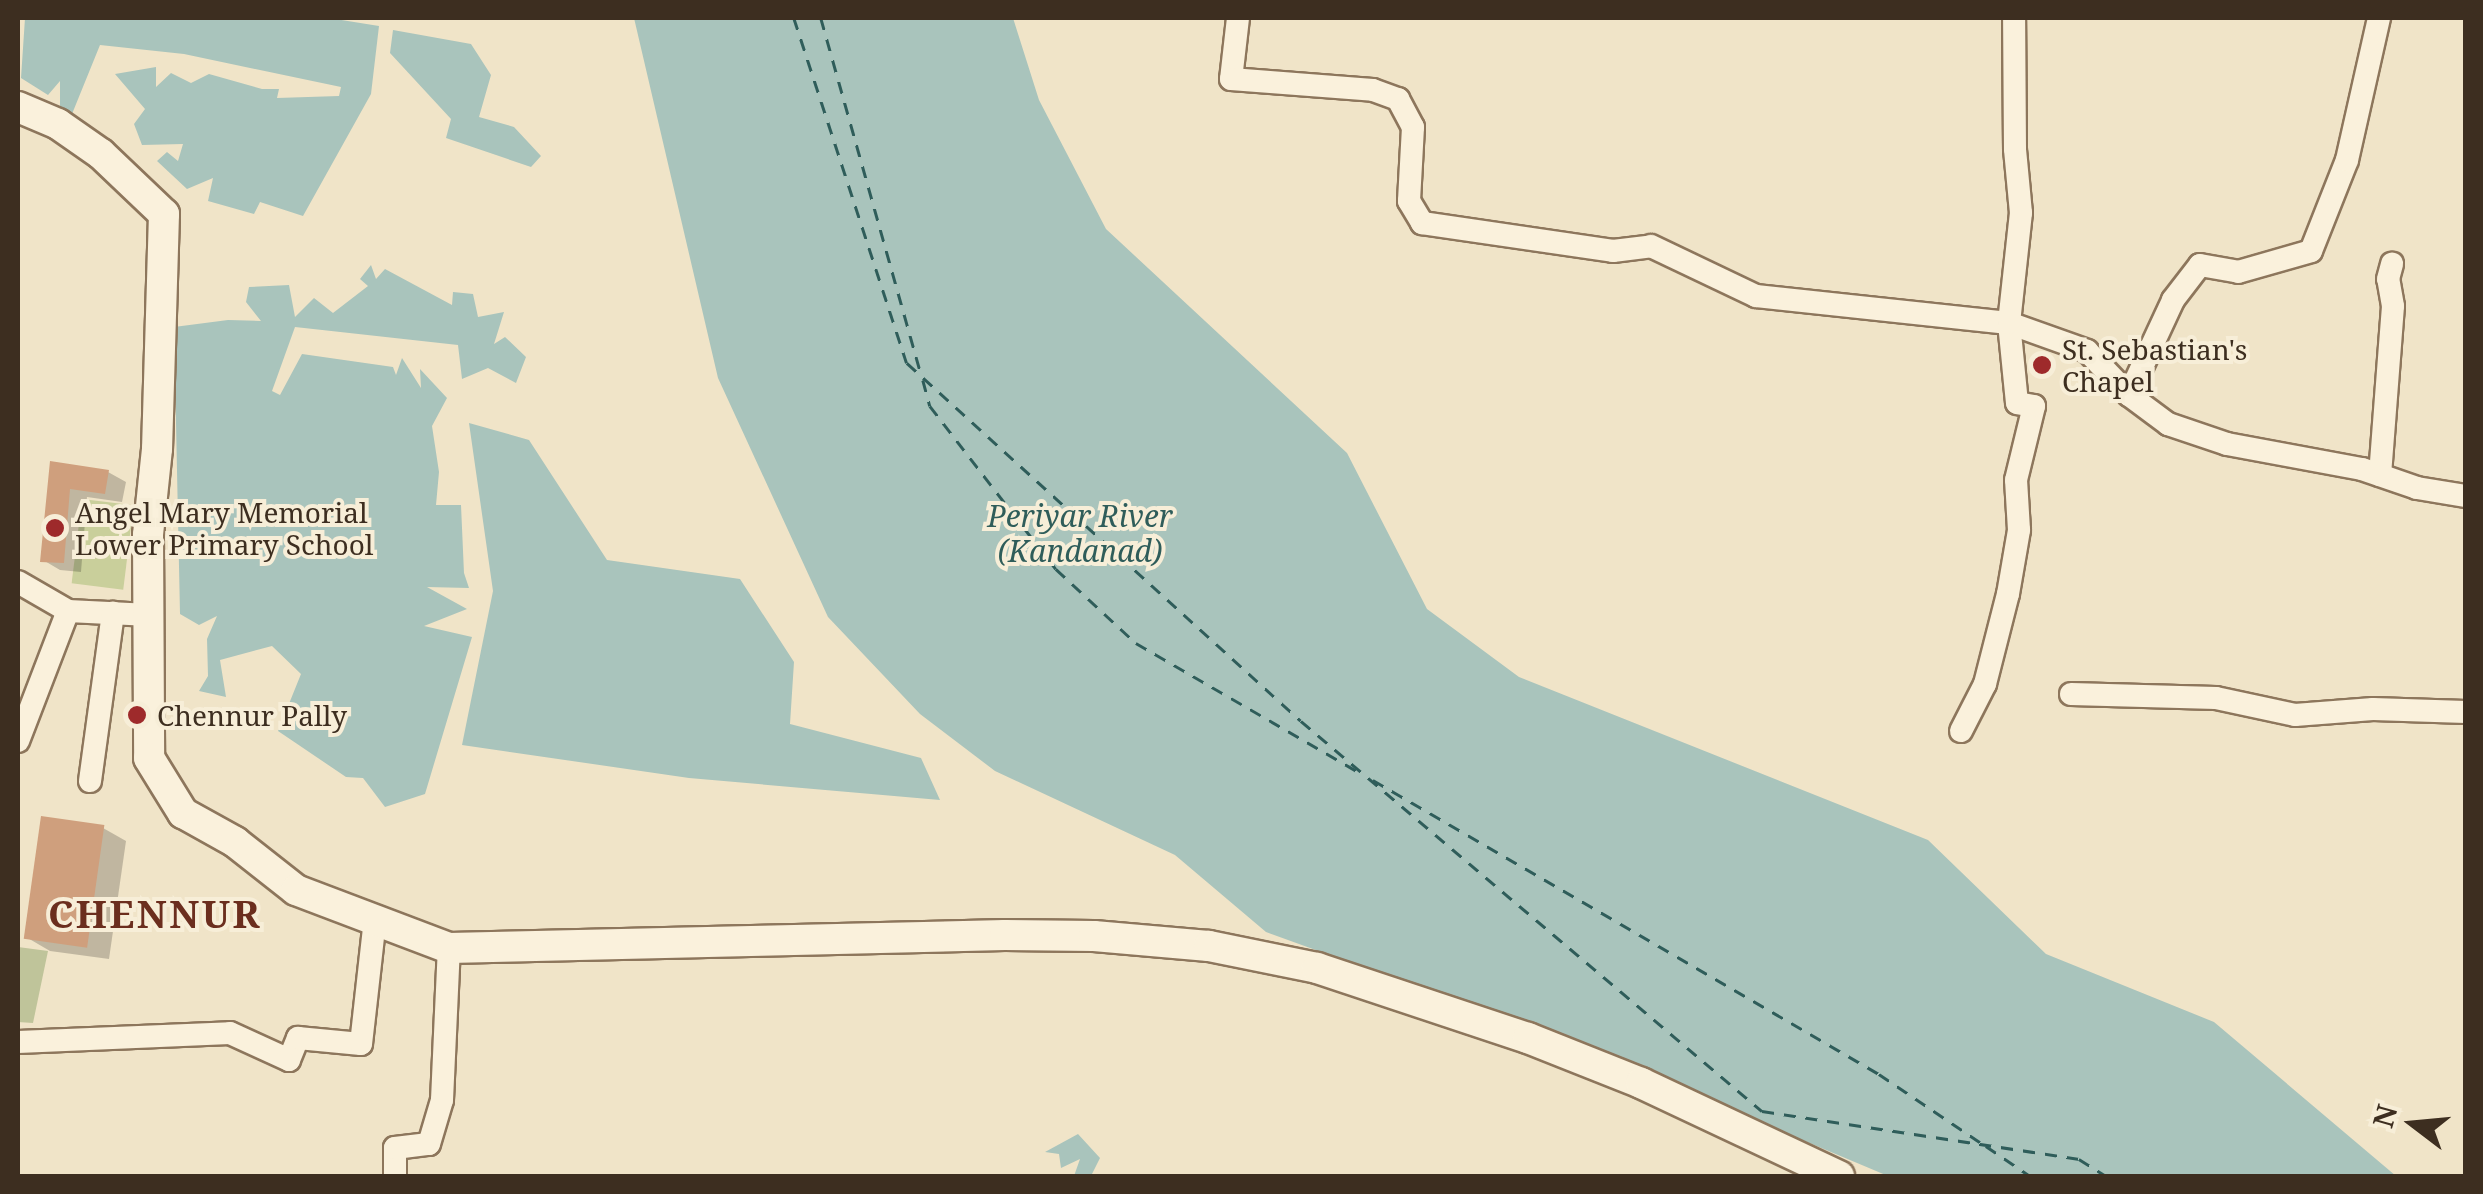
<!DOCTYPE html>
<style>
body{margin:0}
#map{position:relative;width:2483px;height:1194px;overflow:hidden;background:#f0e4c8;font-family:"Noto Serif",serif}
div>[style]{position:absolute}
.green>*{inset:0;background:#c9cf9b;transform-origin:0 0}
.cemetery>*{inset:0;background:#bfc49a}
.water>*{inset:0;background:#a9c4bc}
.shadow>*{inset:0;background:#0003}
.ferry>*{height:2.5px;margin-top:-1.25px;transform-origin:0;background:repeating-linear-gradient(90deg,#2f5d5a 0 12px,transparent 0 22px)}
.building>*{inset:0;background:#cf9f7d;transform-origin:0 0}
.roads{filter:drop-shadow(2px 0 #8d765c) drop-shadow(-2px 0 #8d765c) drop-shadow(0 2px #8d765c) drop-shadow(0 -2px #8d765c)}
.street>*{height:22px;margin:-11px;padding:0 11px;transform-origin:11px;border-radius:11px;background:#faf1dc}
.secondary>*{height:30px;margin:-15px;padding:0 15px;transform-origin:15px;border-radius:15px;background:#faf1dc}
.dots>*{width:28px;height:28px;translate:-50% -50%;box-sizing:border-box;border:5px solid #f7eed8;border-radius:50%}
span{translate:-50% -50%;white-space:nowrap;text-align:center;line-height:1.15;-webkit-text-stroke:8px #f7eed8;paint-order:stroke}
.poi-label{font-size:28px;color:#3d2e20}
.left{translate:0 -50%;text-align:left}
.water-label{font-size:30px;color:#2f5d5a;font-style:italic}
.district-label{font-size:38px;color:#6b2e1e;font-weight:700;letter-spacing:2.5px}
.frame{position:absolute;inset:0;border:20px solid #3d2e20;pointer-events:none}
.north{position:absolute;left:2363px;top:1074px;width:100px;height:100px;-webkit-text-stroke:8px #f7eed8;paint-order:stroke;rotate:286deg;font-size:28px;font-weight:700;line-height:40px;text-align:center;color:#3d2e20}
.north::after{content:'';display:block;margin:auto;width:35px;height:45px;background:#3d2e20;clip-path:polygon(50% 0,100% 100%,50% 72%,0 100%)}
</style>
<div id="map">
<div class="green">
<i style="left:82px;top:499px;width:52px;height:85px;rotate:7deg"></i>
</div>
<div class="cemetery">
<i style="clip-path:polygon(18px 947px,48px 951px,33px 1023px,18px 1022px)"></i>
</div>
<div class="water">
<i style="clip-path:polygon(25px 18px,329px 18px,379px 26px,371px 94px,303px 216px,260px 202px,254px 214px,208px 201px,213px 178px,187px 189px,157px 161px,167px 152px,178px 161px,183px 144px,142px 145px,134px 124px,145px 109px,115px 74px,156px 67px,156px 87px,171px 73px,191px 83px,209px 74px,262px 89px,279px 89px,277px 98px,339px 96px,341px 87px,184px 54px,100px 45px,72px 114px,60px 108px,60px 81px,48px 95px,21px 78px)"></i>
<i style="clip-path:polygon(634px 18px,1013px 18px,1039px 100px,1106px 229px,1347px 453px,1427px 609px,1519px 677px,1928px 840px,2046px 954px,2214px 1022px,2396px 1176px,1888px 1176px,1570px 1042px,1266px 932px,1175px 855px,995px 771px,920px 714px,828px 617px,718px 378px)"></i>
<i style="clip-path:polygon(393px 30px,471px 44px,491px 75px,479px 117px,514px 127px,541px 156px,531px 167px,446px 138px,451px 119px,390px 53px)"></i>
<i style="clip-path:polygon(371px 265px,376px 279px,385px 269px,452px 305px,453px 292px,473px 294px,478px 317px,504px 312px,494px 344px,505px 337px,526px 357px,516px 383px,488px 368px,462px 379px,458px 345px,295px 327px,272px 391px,280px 395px,302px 354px,393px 367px,396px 375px,402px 358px,421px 388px,420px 369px,447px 398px,432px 426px,439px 472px,436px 505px,461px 505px,464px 573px,469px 588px,427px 587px,467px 609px,424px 626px,472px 637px,425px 794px,385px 807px,363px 778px,346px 777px,278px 731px,301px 674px,272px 646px,220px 660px,226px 697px,199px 691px,208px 676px,207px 639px,217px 616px,199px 625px,180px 614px,174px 327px,228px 320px,261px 321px,246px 302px,249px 287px,289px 285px,295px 317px,314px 298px,333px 313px,368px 286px,360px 279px)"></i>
<i style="clip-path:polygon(469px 423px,529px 440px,607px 560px,740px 579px,794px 662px,790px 724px,921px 758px,940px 800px,689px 778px,462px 745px,493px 591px)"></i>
<i style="clip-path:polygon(1078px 1134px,1100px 1158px,1091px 1176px,1074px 1176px,1080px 1159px,1061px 1168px,1059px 1154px,1045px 1152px)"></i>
</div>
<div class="shadow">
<i style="clip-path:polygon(52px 464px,108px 472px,126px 482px,122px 502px,87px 497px,81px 572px,60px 570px,43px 560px)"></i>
<i style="clip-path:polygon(103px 828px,126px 841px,109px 959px,50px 951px,26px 937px)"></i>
</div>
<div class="ferry">
<i style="left:794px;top:18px;width:363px;rotate:71.9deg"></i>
<i style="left:907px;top:363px;width:532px;rotate:42.26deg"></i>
<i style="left:1301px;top:721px;width:604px;rotate:40.23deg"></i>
<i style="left:1762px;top:1111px;width:321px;rotate:8.6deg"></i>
<i style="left:2079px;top:1159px;width:32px;rotate:32deg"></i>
<i style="left:821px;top:18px;width:369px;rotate:74.3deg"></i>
<i style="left:923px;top:380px;width:27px;rotate:75deg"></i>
<i style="left:930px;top:406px;width:206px;rotate:52.3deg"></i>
<i style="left:1056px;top:569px;width:109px;rotate:42.8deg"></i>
<i style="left:1136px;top:643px;width:255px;rotate:30.1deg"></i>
<i style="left:1373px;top:780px;width:585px;rotate:30.16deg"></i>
<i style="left:1879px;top:1074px;width:122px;rotate:34deg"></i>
<i style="left:1986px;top:1146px;width:53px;rotate:34.3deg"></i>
</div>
<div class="building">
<i style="clip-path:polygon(50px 461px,109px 470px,105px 494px,70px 489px,64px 563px,40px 562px)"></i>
<i style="left:41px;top:816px;width:64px;height:124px;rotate:8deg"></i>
</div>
<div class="roads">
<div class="street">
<i style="left:1238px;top:18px;width:61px;rotate:96.5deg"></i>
<i style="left:1231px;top:79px;width:142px;rotate:4.4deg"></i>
<i style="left:1373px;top:90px;width:27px;rotate:20deg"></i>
<i style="left:1398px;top:99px;width:32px;rotate:62deg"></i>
<i style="left:1413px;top:127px;width:74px;rotate:93.1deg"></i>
<i style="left:1409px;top:201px;width:26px;rotate:59deg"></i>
<i style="left:1422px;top:223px;width:193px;rotate:8.3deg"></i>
<i style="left:1613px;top:251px;width:38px;rotate:-7deg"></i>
<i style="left:1651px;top:246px;width:116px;rotate:25.5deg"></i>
<i style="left:1756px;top:296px;width:254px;rotate:6.1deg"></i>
<i style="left:2009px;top:323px;width:83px;rotate:19.7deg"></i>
<i style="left:2087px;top:351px;width:61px;rotate:46.3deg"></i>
<i style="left:2129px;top:395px;width:49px;rotate:36.6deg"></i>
<i style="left:2168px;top:424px;width:62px;rotate:18.7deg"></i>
<i style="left:2227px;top:444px;width:137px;rotate:10.5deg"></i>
<i style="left:2362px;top:469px;width:58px;rotate:19.1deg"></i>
<i style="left:2417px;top:488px;width:50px;rotate:9.3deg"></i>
<i style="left:2129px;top:395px;width:105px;rotate:-65.1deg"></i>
<i style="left:2173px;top:300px;width:44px;rotate:-52.4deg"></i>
<i style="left:2200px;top:265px;width:39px;rotate:10deg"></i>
<i style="left:2238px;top:272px;width:76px;rotate:-16deg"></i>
<i style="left:2311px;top:251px;width:98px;rotate:-68.4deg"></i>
<i style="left:2347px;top:160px;width:146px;rotate:-77.3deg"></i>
<i style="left:2380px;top:475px;width:169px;rotate:-85.6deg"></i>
<i style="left:2393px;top:306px;width:27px;rotate:-100deg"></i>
<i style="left:2388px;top:279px;width:16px;rotate:-75deg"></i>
<i style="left:18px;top:582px;width:58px;rotate:30.1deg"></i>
<i style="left:2071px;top:694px;width:145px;rotate:1.6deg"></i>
<i style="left:2216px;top:698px;width:81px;rotate:12.1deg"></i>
<i style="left:2295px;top:715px;width:78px;rotate:-4.4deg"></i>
<i style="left:2373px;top:709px;width:93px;rotate:1.8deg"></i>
<i style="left:1961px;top:731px;width:53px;rotate:-62.9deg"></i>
<i style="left:1985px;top:684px;width:93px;rotate:-75.7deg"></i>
<i style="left:2008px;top:594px;width:65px;rotate:-80.2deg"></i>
<i style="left:2019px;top:530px;width:50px;rotate:-93.4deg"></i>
<i style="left:2016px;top:480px;width:76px;rotate:-76.3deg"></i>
<i style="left:2034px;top:406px;width:17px;rotate:-170deg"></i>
<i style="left:2017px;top:403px;width:80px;rotate:-95.7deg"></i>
<i style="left:2009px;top:323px;width:111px;rotate:-83.8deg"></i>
<i style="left:2021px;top:213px;width:64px;rotate:-95.4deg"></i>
<i style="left:2015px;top:149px;width:131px;rotate:-90.4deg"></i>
<i style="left:18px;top:741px;width:139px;rotate:-69deg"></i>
<i style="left:68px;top:611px;width:82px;rotate:2.8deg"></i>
<i style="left:90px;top:781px;width:170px;rotate:-82.2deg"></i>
<i style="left:18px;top:1042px;width:212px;rotate:-2.4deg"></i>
<i style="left:230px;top:1033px;width:65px;rotate:24.6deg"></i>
<i style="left:289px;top:1060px;width:24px;rotate:-68deg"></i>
<i style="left:298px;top:1038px;width:63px;rotate:5.4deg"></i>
<i style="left:361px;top:1044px;width:125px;rotate:-83.6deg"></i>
<i style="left:395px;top:1176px;width:28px;rotate:-90deg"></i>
<i style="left:395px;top:1148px;width:34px;rotate:-7deg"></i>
<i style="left:429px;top:1144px;width:46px;rotate:-73.5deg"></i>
<i style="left:442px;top:1100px;width:152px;rotate:-87.4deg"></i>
</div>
<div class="secondary">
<i style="left:18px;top:107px;width:43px;rotate:23deg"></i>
<i style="left:58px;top:124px;width:52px;rotate:34.9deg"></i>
<i style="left:101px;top:154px;width:87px;rotate:43.6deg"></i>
<i style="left:164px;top:214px;width:235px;rotate:91.7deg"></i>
<i style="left:157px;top:449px;width:86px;rotate:96deg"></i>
<i style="left:148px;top:535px;width:223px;rotate:89.7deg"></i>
<i style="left:149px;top:758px;width:65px;rotate:58.3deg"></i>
<i style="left:183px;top:813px;width:60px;rotate:29.1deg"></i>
<i style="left:235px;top:842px;width:78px;rotate:38.2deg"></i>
<i style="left:296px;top:890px;width:164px;rotate:20.8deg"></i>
<i style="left:449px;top:948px;width:556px;rotate:-1.34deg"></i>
<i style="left:1005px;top:935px;width:89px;rotate:0.6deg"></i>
<i style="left:1094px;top:936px;width:115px;rotate:5deg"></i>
<i style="left:1209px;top:946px;width:110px;rotate:11.5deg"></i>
<i style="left:1317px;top:968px;width:222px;rotate:18.4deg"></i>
<i style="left:1528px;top:1038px;width:122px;rotate:21.7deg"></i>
<i style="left:1641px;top:1083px;width:219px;rotate:25.2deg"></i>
</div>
</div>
<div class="dots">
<i style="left:2042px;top:365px;background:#9e2a2b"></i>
<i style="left:55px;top:528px;background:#9e2a2b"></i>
<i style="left:137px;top:715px;background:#9e2a2b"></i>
</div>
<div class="poi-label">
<span class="left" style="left:2062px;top:365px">St. Sebastian's<br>Chapel</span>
<span class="left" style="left:75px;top:528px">Angel Mary Memorial<br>Lower Primary School</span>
<span class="left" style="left:157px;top:715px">Chennur Pally</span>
</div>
<div class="water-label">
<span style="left:1080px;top:533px">Periyar River<br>(Kandanad)</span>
</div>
<div class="district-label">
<span style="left:155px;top:914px">CHENNUR</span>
</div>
<div class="frame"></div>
<div class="north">N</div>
</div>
